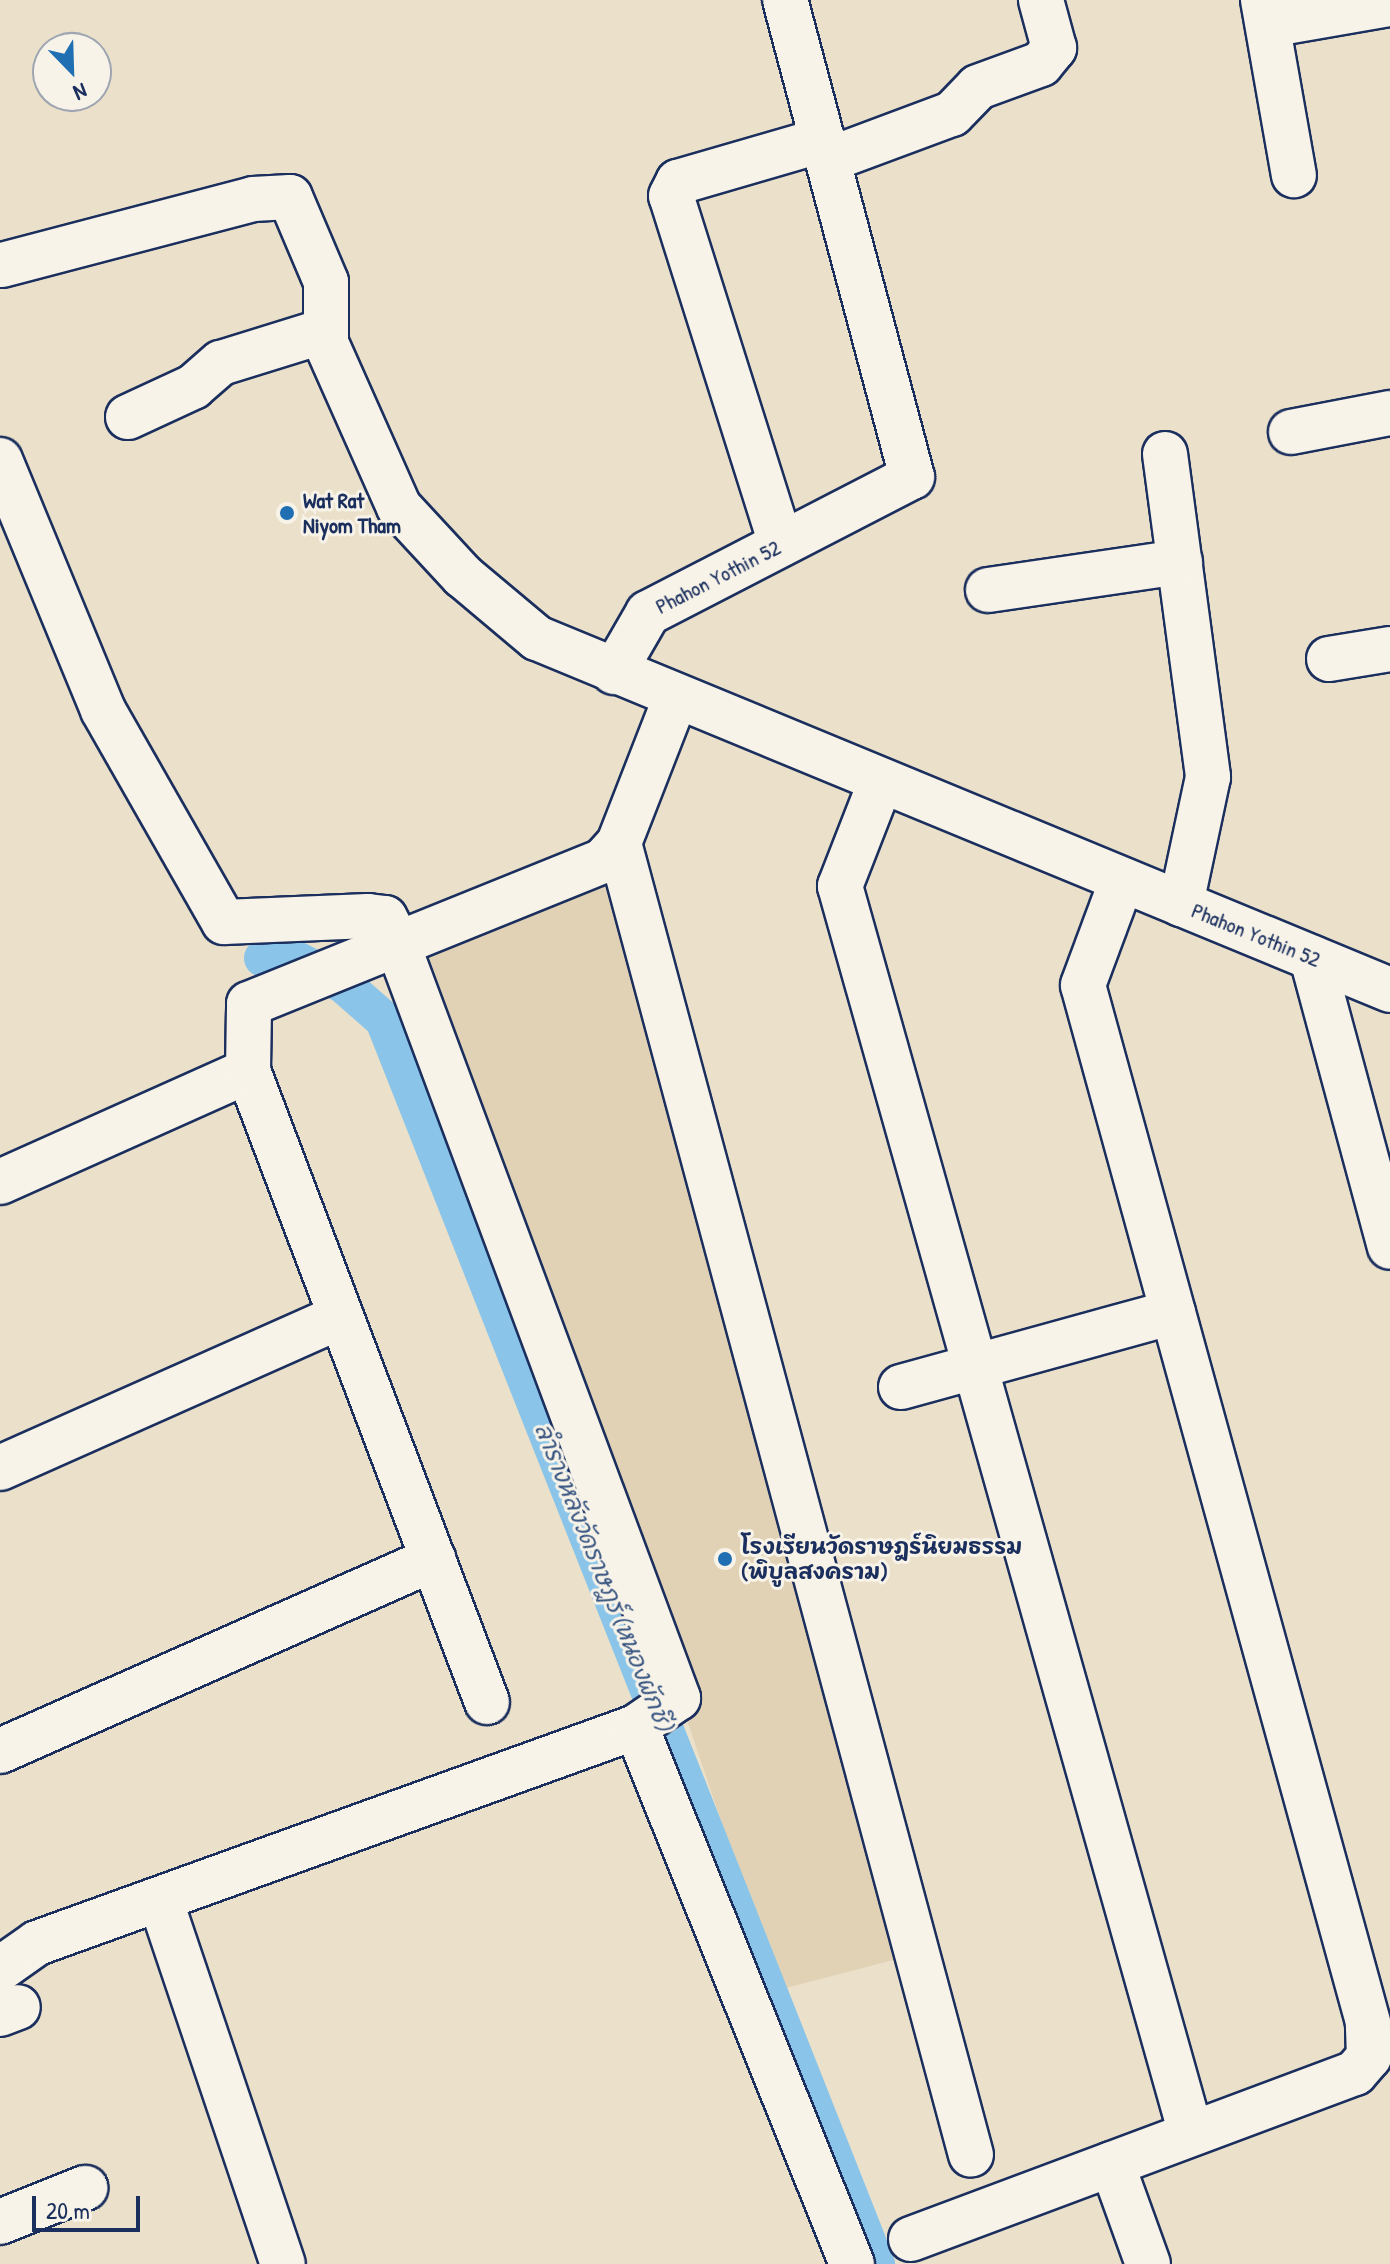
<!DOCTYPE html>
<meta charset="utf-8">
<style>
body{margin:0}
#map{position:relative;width:1390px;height:2264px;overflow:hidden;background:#ebe0ca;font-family:"Patrick Hand","Playpen Sans Thai",sans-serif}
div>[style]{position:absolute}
.built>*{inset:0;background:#e2d2b5}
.canal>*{height:38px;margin:-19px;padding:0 19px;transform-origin:19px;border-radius:19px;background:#8ac5e9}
.roads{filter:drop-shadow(2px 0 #1b2f5e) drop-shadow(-2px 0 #1b2f5e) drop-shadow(0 2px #1b2f5e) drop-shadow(0 -2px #1b2f5e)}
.minor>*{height:44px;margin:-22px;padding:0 22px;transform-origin:22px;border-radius:22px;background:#f7f3e8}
.dots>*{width:22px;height:22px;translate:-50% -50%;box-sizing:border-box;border:4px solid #f7f3e8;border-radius:50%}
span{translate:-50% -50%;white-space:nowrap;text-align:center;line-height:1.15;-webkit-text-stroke:6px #f7f3e8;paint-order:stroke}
.poi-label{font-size:22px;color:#1b2f5e;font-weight:700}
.left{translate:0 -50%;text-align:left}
.street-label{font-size:22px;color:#1b2f5e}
.water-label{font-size:24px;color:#375481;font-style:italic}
.north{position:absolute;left:32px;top:32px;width:80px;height:80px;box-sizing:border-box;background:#f7f3e8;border:2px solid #9fa5b1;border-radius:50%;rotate:157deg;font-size:22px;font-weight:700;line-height:32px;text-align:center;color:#1b2f5e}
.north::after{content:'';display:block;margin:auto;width:28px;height:36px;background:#1f6fb2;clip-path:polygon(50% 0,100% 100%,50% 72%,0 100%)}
.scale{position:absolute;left:32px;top:2196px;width:108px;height:36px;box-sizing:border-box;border:4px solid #1b2f5e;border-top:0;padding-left:10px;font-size:24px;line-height:28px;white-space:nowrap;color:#1b2f5e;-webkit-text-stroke:6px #f7f3e8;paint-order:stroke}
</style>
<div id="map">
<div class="built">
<i style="clip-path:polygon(620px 878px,905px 1957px,778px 1990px,685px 1714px,699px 1702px,429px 957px)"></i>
</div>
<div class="canal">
<i style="left:263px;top:958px;width:35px;rotate:5deg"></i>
<i style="left:298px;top:961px;width:51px;rotate:27.1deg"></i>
<i style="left:343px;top:984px;width:55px;rotate:41.3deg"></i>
<i style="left:384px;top:1020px;width:1338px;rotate:68.42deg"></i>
</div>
<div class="roads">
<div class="minor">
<i style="left:1263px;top:0;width:178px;rotate:80deg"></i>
<i style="left:1268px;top:25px;width:124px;rotate:-9.8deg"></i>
<i style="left:828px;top:160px;width:132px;rotate:-20.4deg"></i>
<i style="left:952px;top:114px;width:37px;rotate:-46deg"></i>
<i style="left:978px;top:87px;width:67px;rotate:-20.1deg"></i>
<i style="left:1041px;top:64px;width:21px;rotate:-51deg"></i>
<i style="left:1054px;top:48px;width:50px;rotate:-105.2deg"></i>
<i style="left:2px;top:265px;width:260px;rotate:-14.7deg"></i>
<i style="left:253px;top:199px;width:37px;rotate:-3deg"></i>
<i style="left:290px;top:197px;width:92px;rotate:67deg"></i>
<i style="left:326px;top:282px;width:61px;rotate:90deg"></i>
<i style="left:326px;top:343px;width:180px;rotate:66deg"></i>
<i style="left:399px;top:507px;width:94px;rotate:47.2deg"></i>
<i style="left:463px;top:576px;width:97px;rotate:40deg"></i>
<i style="left:537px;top:638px;width:923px;rotate:22.42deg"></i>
<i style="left:128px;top:417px;width:72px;rotate:-24.8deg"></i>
<i style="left:193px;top:387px;width:37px;rotate:-41deg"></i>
<i style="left:221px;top:363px;width:108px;rotate:-17.3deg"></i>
<i style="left:1291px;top:432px;width:101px;rotate:-10.9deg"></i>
<i style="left:1165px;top:454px;width:326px;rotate:82.4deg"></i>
<i style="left:1208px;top:777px;width:130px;rotate:102deg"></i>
<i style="left:0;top:460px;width:270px;rotate:67.6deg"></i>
<i style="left:103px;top:710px;width:244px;rotate:60.3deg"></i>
<i style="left:224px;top:922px;width:144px;rotate:-2.4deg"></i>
<i style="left:368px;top:916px;width:17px;rotate:7deg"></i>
<i style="left:385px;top:918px;width:25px;rotate:63deg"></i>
<i style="left:396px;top:940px;width:809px;rotate:69.59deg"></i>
<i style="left:678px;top:1698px;width:51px;rotate:145.4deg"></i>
<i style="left:781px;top:544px;width:365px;rotate:-107.5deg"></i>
<i style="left:671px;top:196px;width:16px;rotate:-63deg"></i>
<i style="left:678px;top:182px;width:151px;rotate:-16.2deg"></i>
<i style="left:988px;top:590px;width:194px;rotate:-8.3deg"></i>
<i style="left:1329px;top:659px;width:62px;rotate:-9.3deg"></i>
<i style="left:614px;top:672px;width:68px;rotate:-60deg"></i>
<i style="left:648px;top:613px;width:297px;rotate:-27.3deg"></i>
<i style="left:912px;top:477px;width:494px;rotate:-104.9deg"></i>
<i style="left:881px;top:781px;width:113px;rotate:111.3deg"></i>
<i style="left:840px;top:886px;width:1296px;rotate:74.29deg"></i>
<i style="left:619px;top:843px;width:1358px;rotate:74.98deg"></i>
<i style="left:1312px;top:958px;width:299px;rotate:74.9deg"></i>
<i style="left:0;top:1182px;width:272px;rotate:-24.1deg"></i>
<i style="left:901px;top:1387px;width:282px;rotate:-15.4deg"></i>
<i style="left:0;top:1468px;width:373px;rotate:-24deg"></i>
<i style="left:487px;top:1702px;width:675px;rotate:-110.74deg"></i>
<i style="left:248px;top:1071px;width:67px;rotate:-89.1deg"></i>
<i style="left:249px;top:1004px;width:382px;rotate:-22deg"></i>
<i style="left:603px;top:861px;width:24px;rotate:-48deg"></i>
<i style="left:619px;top:843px;width:157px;rotate:-68.7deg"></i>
<i style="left:0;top:1751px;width:474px;rotate:-23.9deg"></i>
<i style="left:160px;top:1899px;width:385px;rotate:71.4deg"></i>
<i style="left:0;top:1969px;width:45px;rotate:-35.1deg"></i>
<i style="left:37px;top:1943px;width:637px;rotate:-19.83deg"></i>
<i style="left:636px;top:1727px;width:579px;rotate:68.09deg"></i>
<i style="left:0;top:2014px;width:19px;rotate:-21deg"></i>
<i style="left:1112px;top:2164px;width:106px;rotate:70.2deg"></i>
<i style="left:0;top:2222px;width:92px;rotate:-21.8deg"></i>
<i style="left:911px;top:2239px;width:474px;rotate:-20.5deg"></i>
<i style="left:1355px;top:2073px;width:21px;rotate:-49deg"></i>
<i style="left:1369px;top:2057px;width:35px;rotate:-92deg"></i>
<i style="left:1368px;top:2022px;width:1075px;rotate:-105.37deg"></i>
<i style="left:1083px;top:985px;width:112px;rotate:-69.6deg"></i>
</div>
</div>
<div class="dots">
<i style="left:287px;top:513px;background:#1f6fb2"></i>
<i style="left:725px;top:1559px;background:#1f6fb2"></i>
</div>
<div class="poi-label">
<span class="left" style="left:303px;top:513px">Wat Rat<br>Niyom Tham</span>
<span class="left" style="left:741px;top:1559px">โรงเรียนวัดราษฎร์นิยมธรรม<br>(พิบูลสงคราม)</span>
</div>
<div class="street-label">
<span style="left:718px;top:577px;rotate:-27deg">Phahon Yothin 52</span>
<span style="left:1256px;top:935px;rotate:22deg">Phahon Yothin 52</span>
</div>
<div class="water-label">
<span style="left:604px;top:1577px;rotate:68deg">ลำรางหลังวัดราษฎร์ (หนองผักชี)</span>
</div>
<div class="north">N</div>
<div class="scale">20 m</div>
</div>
